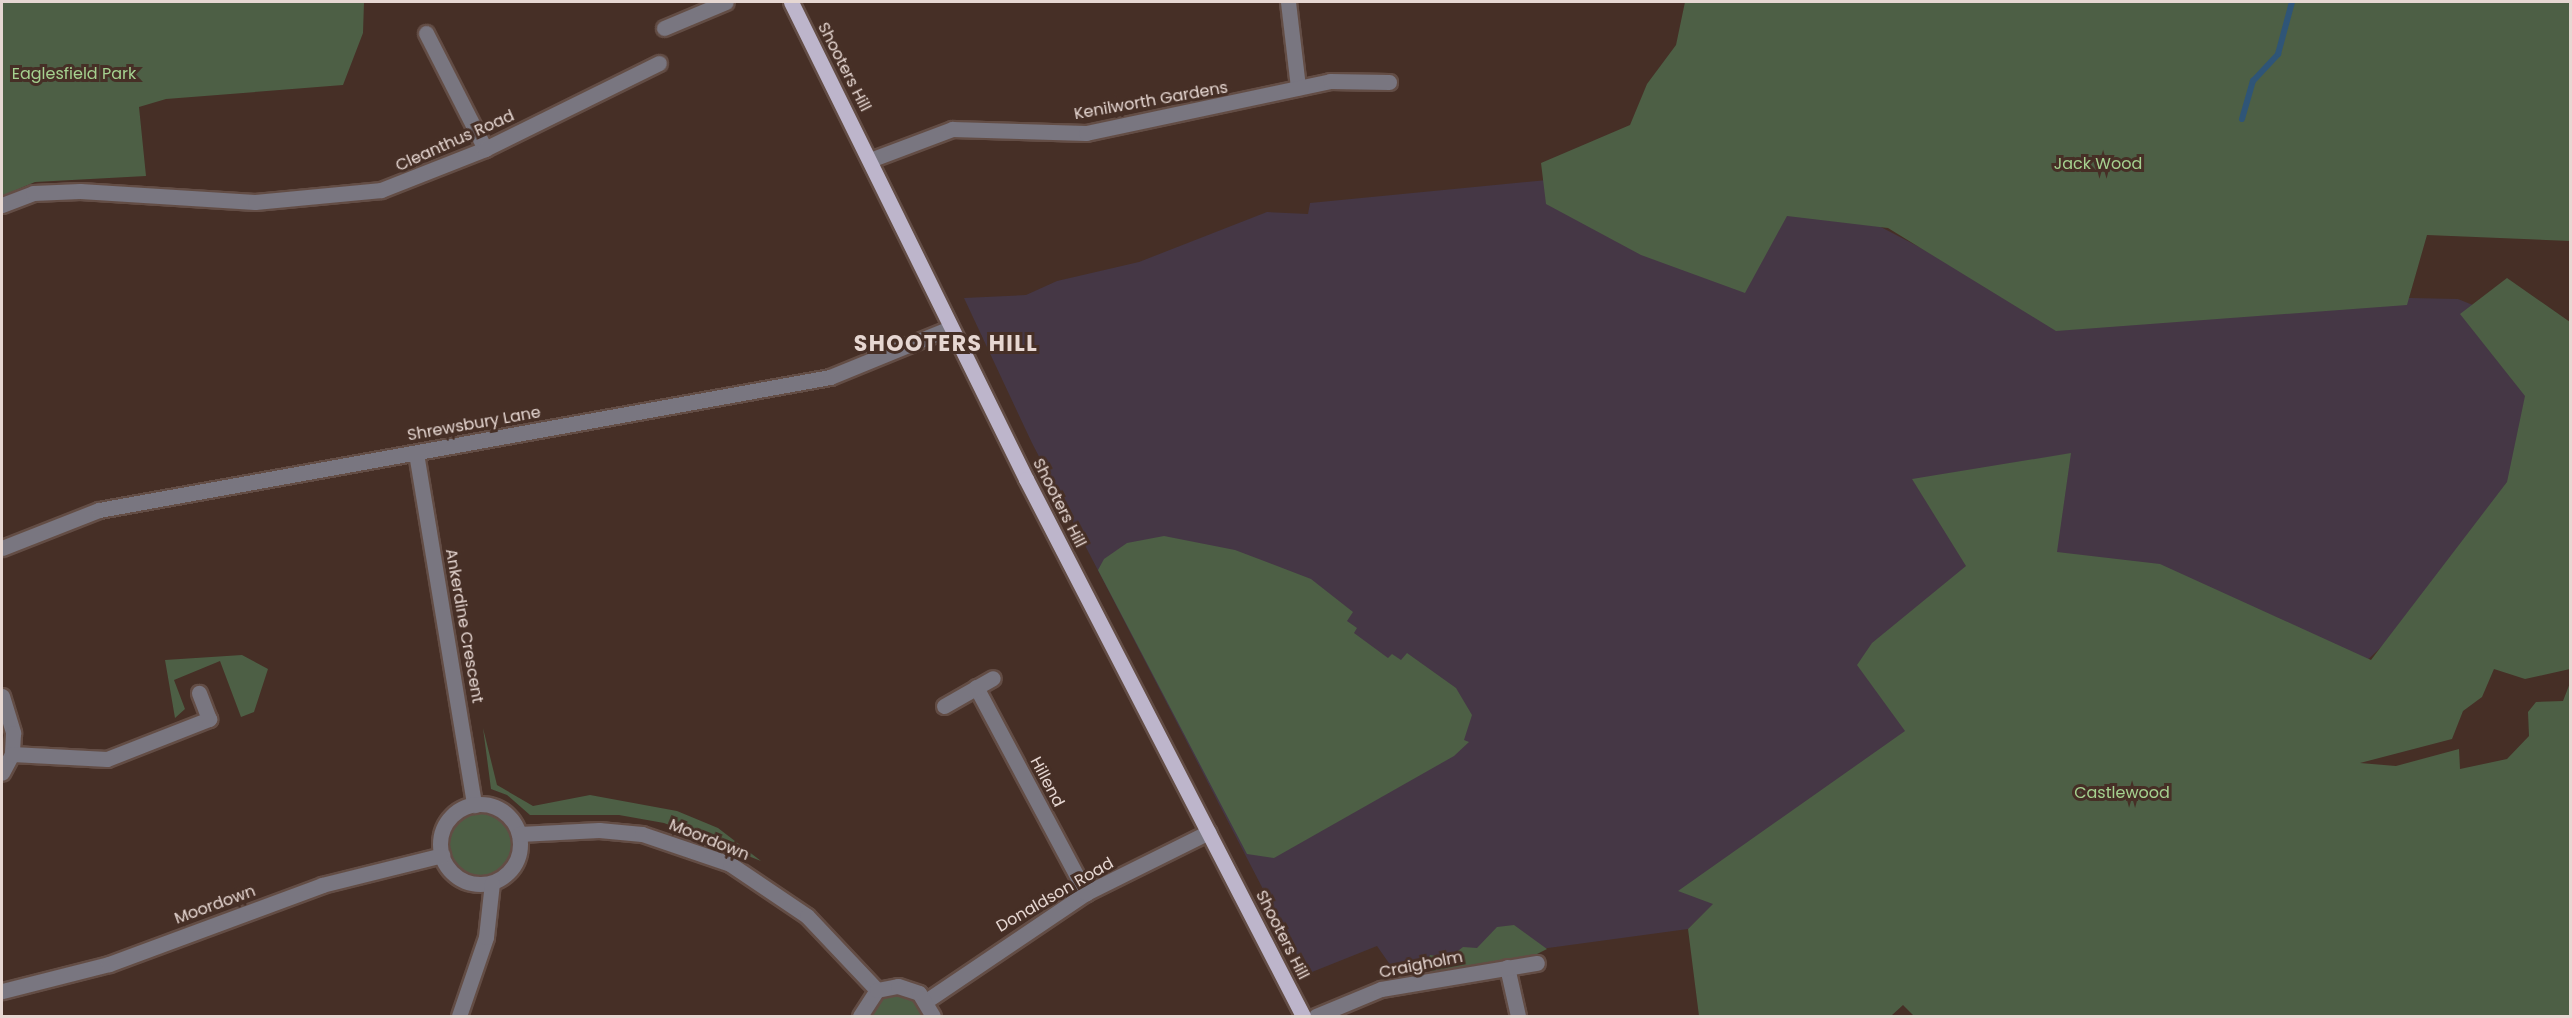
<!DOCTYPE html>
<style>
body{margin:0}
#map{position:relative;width:2572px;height:1018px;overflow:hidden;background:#462f26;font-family:Poppins,sans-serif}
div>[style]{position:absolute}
.medical>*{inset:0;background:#453745}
.green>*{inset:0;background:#4d5f45}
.round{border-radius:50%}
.stream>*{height:6px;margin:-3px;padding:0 3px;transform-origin:3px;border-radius:3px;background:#2f5577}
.roads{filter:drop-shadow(2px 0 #634d45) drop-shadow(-2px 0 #634d45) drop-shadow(0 2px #634d45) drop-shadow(0 -2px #634d45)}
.minor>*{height:15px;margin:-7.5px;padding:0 7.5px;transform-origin:7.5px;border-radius:7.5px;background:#797680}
.minor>.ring{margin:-7.5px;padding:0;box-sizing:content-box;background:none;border:15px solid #797680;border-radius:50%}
.major>*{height:15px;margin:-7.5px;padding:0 7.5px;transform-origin:7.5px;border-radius:7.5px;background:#bdb5cb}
span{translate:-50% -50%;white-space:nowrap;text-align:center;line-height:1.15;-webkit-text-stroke:6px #462f26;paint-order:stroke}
.street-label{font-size:16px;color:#e6d7d2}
.park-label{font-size:16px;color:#a5d18f}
.district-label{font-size:22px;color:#e6d7d2;font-weight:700;letter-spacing:1.5px}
.frame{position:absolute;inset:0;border:3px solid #e6d7d2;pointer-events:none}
</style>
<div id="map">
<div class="medical">
<i style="clip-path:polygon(1752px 160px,2000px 289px,2144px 323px,2363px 297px,2458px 299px,2502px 317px,2554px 449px,2432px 599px,2358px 669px,1714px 904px,1688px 929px,1393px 969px,1377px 946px,1307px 974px,1032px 443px,964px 298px,1026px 295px,1057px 281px,1139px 262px,1267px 212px,1308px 214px,1310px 203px)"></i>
</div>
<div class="green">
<i style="clip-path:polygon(2px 2px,364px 2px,363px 33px,343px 85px,166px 99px,139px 107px,146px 176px,35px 182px,2px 196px)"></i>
<i style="clip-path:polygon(1685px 2px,2570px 2px,2570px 241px,2427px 235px,2407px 305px,2056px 331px,1888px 228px,1787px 216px,1745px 293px,1641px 255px,1546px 204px,1541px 163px,1630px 125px,1647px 84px,1676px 45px)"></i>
<i style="clip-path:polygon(2507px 278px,2570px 322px,2570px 669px,2525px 679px,2494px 669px,2482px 697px,2463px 711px,2452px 739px,2360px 763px,2396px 766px,2459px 749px,2460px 769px,2507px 759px,2529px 736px,2528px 712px,2536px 702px,2563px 701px,2570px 683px,2570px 1016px,1914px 1016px,1903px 1005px,1891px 1016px,1699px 1016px,1688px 929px,1713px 904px,1678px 891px,1905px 731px,1857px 665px,1872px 643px,1966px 566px,1912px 479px,2071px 453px,2057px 552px,2160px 564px,2371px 660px,2507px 482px,2525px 396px,2460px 314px)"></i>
<i style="clip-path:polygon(1164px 536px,1235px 550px,1311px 579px,1353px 612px,1347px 621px,1357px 628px,1354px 633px,1388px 658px,1392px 654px,1401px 660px,1407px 653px,1456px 688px,1472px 715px,1464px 740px,1469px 742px,1454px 756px,1274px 858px,1247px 854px,1098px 570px,1104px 559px,1127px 543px)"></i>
<i style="clip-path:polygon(242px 655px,268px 669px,254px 712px,241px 717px,220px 661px,174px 680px,185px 709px,175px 718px,165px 660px)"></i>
<i style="clip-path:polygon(483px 728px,497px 785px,533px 806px,590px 795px,677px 811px,718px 828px,761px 861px,664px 823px,619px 815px,530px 815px,507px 795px,491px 789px)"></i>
<i class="round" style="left:449px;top:812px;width:64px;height:64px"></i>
<i style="clip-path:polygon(1514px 925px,1547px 949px,1527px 959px,1432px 973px,1425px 967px,1430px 955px,1449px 958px,1463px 947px,1477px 948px,1497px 927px)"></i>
<i style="clip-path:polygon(896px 993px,914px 998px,925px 1016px,868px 1016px,879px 1000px)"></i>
</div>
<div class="stream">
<i style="left:2242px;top:119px;width:40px;rotate:-74deg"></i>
<i style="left:2253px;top:81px;width:37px;rotate:-47deg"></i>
<i style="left:2278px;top:54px;width:54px;rotate:-74.9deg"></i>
</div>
<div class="roads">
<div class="minor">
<i style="left:1288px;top:2px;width:86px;rotate:83.3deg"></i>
<i style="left:664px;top:28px;width:67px;rotate:-22.8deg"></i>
<i style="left:426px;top:33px;width:130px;rotate:63deg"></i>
<i style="left:870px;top:160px;width:88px;rotate:-20.7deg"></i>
<i style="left:952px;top:129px;width:134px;rotate:1.7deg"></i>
<i style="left:1086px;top:133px;width:249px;rotate:-12deg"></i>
<i style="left:1330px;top:81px;width:59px;rotate:1deg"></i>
<i style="left:2px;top:205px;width:33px;rotate:-21deg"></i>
<i style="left:33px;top:193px;width:47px;rotate:-2.4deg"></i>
<i style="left:80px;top:191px;width:175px;rotate:3.6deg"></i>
<i style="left:255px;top:202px;width:127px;rotate:-5.4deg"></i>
<i style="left:381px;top:190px;width:112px;rotate:-21.5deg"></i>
<i style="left:485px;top:149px;width:194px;rotate:-26.3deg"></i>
<i style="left:416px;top:453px;width:357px;rotate:80.6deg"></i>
<i style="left:2px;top:548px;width:104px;rotate:-21.4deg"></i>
<i style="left:99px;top:510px;width:743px;rotate:-10.31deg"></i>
<i style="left:830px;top:377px;width:130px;rotate:-22.2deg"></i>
<i style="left:976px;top:687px;width:234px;rotate:61.9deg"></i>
<i style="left:2px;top:696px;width:39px;rotate:73deg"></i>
<i style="left:13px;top:733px;width:21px;rotate:93deg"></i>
<i style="left:12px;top:754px;width:21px;rotate:118deg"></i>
<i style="left:944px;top:706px;width:56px;rotate:-29.7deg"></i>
<i style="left:12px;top:754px;width:95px;rotate:3deg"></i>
<i style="left:107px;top:759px;width:110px;rotate:-21.4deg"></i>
<i style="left:209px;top:719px;width:28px;rotate:-111deg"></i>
<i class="ring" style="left:440px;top:804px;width:65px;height:65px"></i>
<i style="left:519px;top:834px;width:80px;rotate:-2.9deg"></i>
<i style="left:599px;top:830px;width:43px;rotate:5.3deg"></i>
<i style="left:642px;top:834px;width:93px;rotate:18.8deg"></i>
<i style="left:730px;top:864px;width:93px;rotate:34deg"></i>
<i style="left:807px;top:916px;width:102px;rotate:46.6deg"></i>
<i style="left:1507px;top:967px;width:50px;rotate:77.3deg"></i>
<i style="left:2px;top:991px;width:110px;rotate:-14.2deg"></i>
<i style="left:109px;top:964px;width:227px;rotate:-20.3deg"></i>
<i style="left:322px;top:885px;width:124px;rotate:-14deg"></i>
<i style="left:926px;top:1001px;width:193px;rotate:-34deg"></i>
<i style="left:1086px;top:893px;width:137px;rotate:-26.4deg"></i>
<i style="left:459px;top:1016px;width:83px;rotate:-71.1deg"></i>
<i style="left:486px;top:937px;width:54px;rotate:-83.7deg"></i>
<i style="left:860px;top:1016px;width:31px;rotate:-57deg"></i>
<i style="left:877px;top:990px;width:21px;rotate:-11deg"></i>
<i style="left:898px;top:986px;width:22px;rotate:18deg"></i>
<i style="left:919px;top:993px;width:27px;rotate:59deg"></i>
<i style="left:1316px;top:1016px;width:70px;rotate:-22.6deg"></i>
<i style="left:1381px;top:989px;width:158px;rotate:-9.5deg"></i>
</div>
<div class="major">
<i style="left:791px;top:2px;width:532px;rotate:63.77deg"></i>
<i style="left:1026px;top:479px;width:604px;rotate:62.71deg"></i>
</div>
</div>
<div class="street-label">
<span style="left:844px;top:67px;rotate:63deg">Shooters Hill</span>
<span style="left:1151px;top:101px;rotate:-10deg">Kenilworth Gardens</span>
<span style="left:455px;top:141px;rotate:-24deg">Cleanthus Road</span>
<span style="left:474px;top:424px;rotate:-10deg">Shrewsbury Lane</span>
<span style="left:1059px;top:503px;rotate:63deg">Shooters Hill</span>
<span style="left:464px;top:626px;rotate:80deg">Ankerdine Crescent</span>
<span style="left:1047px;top:782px;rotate:62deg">Hillend</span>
<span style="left:709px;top:840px;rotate:22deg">Moordown</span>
<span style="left:1055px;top:895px;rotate:-30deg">Donaldson Road</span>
<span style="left:215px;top:905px;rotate:-20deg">Moordown</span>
<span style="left:1282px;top:935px;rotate:63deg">Shooters Hill</span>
<span style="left:1421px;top:965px;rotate:-11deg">Craigholm</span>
</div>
<div class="park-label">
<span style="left:74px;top:74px">Eaglesfield Park</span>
<span style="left:2098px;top:164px">Jack Wood</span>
<span style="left:2122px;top:793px">Castlewood</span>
</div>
<div class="district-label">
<span style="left:946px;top:344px">SHOOTERS HILL</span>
</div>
<div class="frame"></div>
</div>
